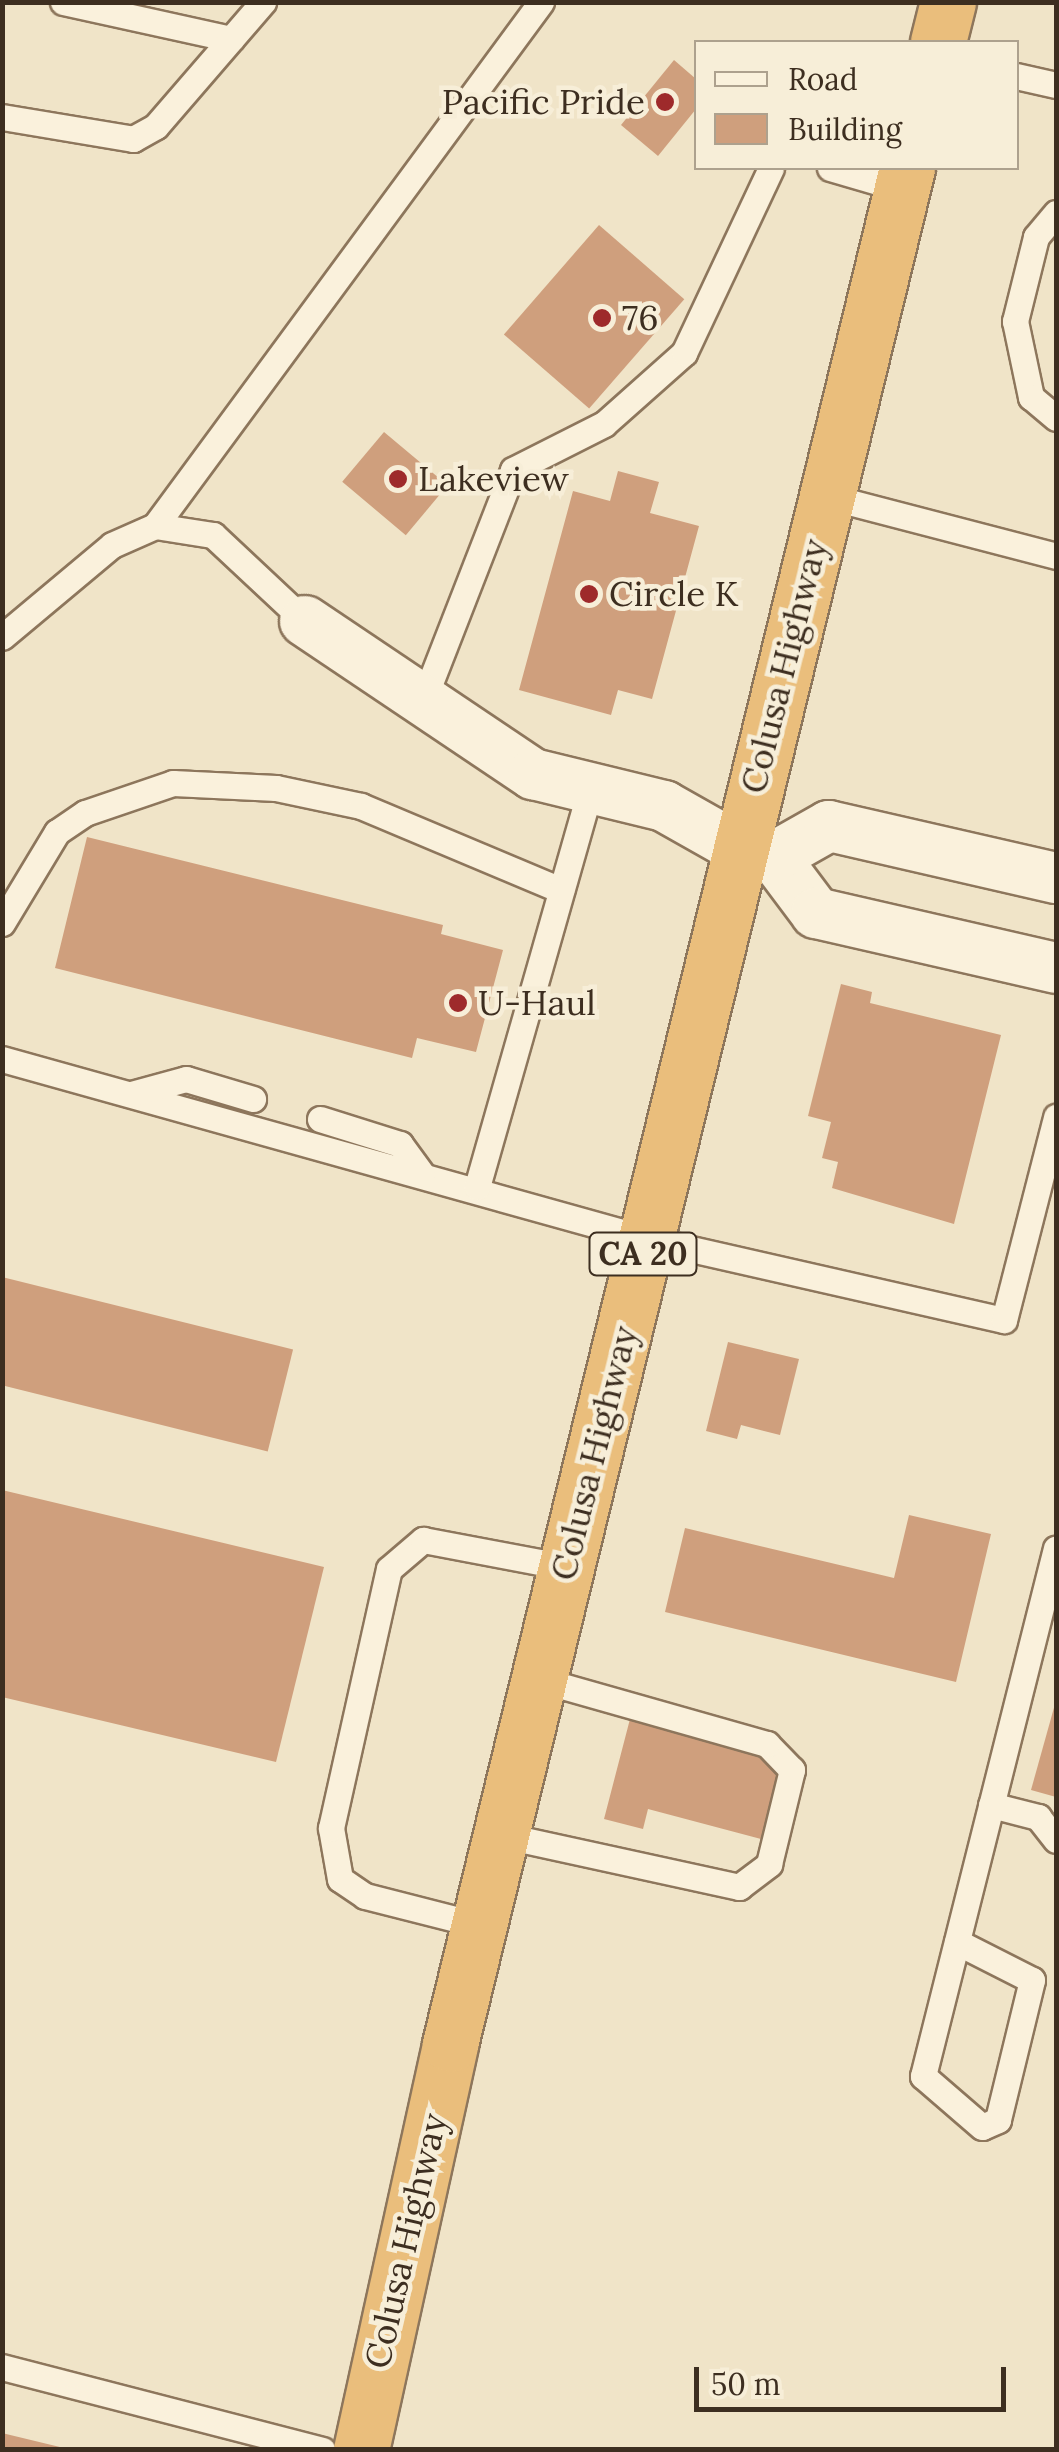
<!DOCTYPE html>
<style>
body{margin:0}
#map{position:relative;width:1059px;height:2452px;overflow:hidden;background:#f0e4c8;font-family:Lora,serif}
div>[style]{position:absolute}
.building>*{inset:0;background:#cf9f7d;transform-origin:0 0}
.roads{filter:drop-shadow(2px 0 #8d765c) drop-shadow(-2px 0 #8d765c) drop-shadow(0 2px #8d765c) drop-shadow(0 -2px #8d765c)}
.service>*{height:25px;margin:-12.5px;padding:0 12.5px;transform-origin:12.5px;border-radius:12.5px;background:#faf1dc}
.minor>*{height:50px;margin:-25px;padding:0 25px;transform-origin:25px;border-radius:25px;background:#faf1dc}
.trunk>*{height:55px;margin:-27.5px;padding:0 27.5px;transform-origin:27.5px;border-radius:27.5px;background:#eabe7c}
.dots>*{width:28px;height:28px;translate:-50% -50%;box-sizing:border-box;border:5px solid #f7eed8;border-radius:50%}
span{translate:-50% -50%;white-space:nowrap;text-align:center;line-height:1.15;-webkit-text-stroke:9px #f7eed8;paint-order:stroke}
.shield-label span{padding:2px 8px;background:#f7eed8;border:2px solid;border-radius:8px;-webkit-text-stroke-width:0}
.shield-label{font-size:32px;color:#3d2e20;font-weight:700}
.poi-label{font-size:35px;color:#3d2e20}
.right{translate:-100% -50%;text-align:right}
.left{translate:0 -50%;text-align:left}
.street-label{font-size:35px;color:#3d2e20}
.frame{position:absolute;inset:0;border:5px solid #3d2e20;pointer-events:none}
.legend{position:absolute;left:694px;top:40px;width:325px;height:130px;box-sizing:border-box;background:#f7eed8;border:2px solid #ada18e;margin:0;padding:12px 18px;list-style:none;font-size:30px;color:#3d2e20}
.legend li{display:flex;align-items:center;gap:20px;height:50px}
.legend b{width:50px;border:2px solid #ada18e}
.scale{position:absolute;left:694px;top:2367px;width:312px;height:45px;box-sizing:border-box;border:5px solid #3d2e20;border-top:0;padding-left:12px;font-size:30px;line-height:35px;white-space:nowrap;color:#3d2e20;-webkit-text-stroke:8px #f7eed8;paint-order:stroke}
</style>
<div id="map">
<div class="building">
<i style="clip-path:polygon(674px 60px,696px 79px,696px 109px,658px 156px,621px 125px)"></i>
<i style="left:599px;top:225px;width:113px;height:145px;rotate:41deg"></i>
<i style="left:384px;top:432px;width:83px;height:65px;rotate:40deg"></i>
<i style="clip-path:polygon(618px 471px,659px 482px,650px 513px,699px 526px,652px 699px,618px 690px,611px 715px,519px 690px,573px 491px,610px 501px)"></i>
<i style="clip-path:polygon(87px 837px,443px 925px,441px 934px,503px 950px,476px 1052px,417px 1038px,412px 1058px,55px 968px)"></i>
<i style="clip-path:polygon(841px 984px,872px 992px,870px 1003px,1001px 1035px,954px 1224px,832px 1188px,838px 1162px,822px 1158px,831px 1122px,808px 1116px)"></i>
<i style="left:2px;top:1277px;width:300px;height:105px;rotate:14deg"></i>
<i style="clip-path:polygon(728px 1342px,799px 1359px,780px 1435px,741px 1425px,737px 1439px,706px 1431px)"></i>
<i style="clip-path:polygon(2px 1490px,324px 1567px,276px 1762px,2px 1697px)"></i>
<i style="clip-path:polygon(909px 1515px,991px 1534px,956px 1682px,665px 1612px,685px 1528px,894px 1578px)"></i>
<i style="clip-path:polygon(1055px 1704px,1056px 1704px,1056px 1797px,1031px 1790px)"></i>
<i style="clip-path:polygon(630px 1719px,782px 1759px,761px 1839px,648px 1809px,643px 1829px,604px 1819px)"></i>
<i style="clip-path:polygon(2px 2433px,64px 2448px,63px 2450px,2px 2450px)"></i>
</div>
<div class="roads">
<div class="service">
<i style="left:63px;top:2px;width:172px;rotate:12.4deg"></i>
<i style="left:1016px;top:76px;width:41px;rotate:12.7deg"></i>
<i style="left:2px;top:117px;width:133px;rotate:9.5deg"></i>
<i style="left:133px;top:139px;width:26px;rotate:-29deg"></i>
<i style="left:156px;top:126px;width:164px;rotate:-49.2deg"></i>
<i style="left:830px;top:168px;width:75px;rotate:16.3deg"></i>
<i style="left:1056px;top:213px;width:31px;rotate:130deg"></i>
<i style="left:1036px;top:237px;width:87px;rotate:104deg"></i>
<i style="left:1015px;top:321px;width:78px;rotate:78.1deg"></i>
<i style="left:1031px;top:397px;width:33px;rotate:40deg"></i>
<i style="left:826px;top:496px;width:238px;rotate:14.6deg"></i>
<i style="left:155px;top:526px;width:651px;rotate:-53.62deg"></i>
<i style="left:2px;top:637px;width:143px;rotate:-39.9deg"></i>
<i style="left:112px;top:545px;width:47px;rotate:-23.8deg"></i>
<i style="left:155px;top:526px;width:59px;rotate:8.8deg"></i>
<i style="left:213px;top:535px;width:126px;rotate:43.1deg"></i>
<i style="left:423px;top:701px;width:248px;rotate:-68.7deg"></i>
<i style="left:513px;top:470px;width:102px;rotate:-26.8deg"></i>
<i style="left:604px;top:424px;width:107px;rotate:-41.6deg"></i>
<i style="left:684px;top:353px;width:204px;rotate:-64.8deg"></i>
<i style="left:2px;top:923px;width:106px;rotate:-58.9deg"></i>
<i style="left:57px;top:832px;width:34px;rotate:-34deg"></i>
<i style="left:85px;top:813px;width:93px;rotate:-18.8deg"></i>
<i style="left:173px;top:783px;width:103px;rotate:2.8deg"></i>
<i style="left:276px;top:788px;width:87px;rotate:12deg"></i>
<i style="left:361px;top:806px;width:217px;rotate:22.8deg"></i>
<i style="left:2px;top:1059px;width:670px;rotate:15.59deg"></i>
<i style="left:647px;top:1239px;width:366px;rotate:12.8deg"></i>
<i style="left:1004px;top:1320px;width:210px;rotate:-75.6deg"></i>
<i style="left:131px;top:1094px;width:57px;rotate:-15.3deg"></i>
<i style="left:186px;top:1079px;width:70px;rotate:16.6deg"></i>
<i style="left:320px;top:1119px;width:84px;rotate:17.4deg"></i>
<i style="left:400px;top:1144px;width:37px;rotate:54deg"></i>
<i style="left:477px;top:1187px;width:415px;rotate:-74.1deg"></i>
<i style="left:991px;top:1805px;width:49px;rotate:14.3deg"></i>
<i style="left:1038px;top:1817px;width:29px;rotate:52deg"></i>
<i style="left:501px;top:1835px;width:244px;rotate:12.3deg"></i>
<i style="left:739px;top:1887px;width:38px;rotate:-37deg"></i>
<i style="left:769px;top:1864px;width:97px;rotate:-76.3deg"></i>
<i style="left:792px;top:1770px;width:36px;rotate:-134deg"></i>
<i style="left:767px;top:1744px;width:238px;rotate:-164.2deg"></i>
<i style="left:479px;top:1925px;width:118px;rotate:-165.7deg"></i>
<i style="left:365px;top:1896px;width:30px;rotate:-146deg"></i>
<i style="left:340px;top:1879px;width:52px;rotate:-100deg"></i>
<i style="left:331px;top:1828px;width:265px;rotate:-77.4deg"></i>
<i style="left:389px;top:1569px;width:45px;rotate:-40.5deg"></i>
<i style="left:423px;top:1540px;width:146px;rotate:10.7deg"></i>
<i style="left:957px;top:1942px;width:84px;rotate:26.9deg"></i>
<i style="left:1032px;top:1980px;width:144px;rotate:103.7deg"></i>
<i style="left:998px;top:2120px;width:17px;rotate:156deg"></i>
<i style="left:982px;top:2127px;width:78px;rotate:-139.2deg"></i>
<i style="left:923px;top:2076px;width:544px;rotate:-75.86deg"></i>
<i style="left:2px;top:2367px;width:331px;rotate:14.5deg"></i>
</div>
<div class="minor">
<i style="left:305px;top:621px;width:275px;rotate:33.9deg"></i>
<i style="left:533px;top:774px;width:135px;rotate:13.7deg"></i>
<i style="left:664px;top:806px;width:87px;rotate:29.5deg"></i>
<i style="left:740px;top:849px;width:35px;rotate:13deg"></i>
<i style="left:774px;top:857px;width:70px;rotate:53.1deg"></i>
<i style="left:816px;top:913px;width:246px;rotate:12.9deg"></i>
<i style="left:774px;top:857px;width:63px;rotate:-29.4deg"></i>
<i style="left:829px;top:826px;width:233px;rotate:12.9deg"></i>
</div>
<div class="trunk">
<i style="left:938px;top:42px;width:41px;rotate:-76deg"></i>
<i style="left:361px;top:2450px;width:416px;rotate:-77.6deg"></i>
<i style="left:450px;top:2044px;width:1931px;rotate:-76.31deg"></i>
</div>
</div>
<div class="dots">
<i style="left:665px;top:102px;background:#9e2a2b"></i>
<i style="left:602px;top:318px;background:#9e2a2b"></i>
<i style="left:398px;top:479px;background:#9e2a2b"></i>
<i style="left:589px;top:594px;background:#9e2a2b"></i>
<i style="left:458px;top:1003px;background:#9e2a2b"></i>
</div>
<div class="shield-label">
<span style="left:643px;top:1254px">CA 20</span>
</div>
<div class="poi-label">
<span class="right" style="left:645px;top:102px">Pacific Pride</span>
<span class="left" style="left:622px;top:318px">76</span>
<span class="left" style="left:418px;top:479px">Lakeview</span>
<span class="left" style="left:609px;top:594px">Circle K</span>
<span class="left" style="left:478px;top:1003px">U-Haul</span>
</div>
<div class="street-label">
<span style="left:784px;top:666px;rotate:-76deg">Colusa Highway</span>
<span style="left:594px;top:1453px;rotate:-76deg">Colusa Highway</span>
<span style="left:406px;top:2241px;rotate:-77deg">Colusa Highway</span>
</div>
<div class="frame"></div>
<ul class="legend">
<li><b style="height:12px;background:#faf1dc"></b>Road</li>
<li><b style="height:28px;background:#cf9f7d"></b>Building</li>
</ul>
<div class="scale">50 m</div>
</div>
